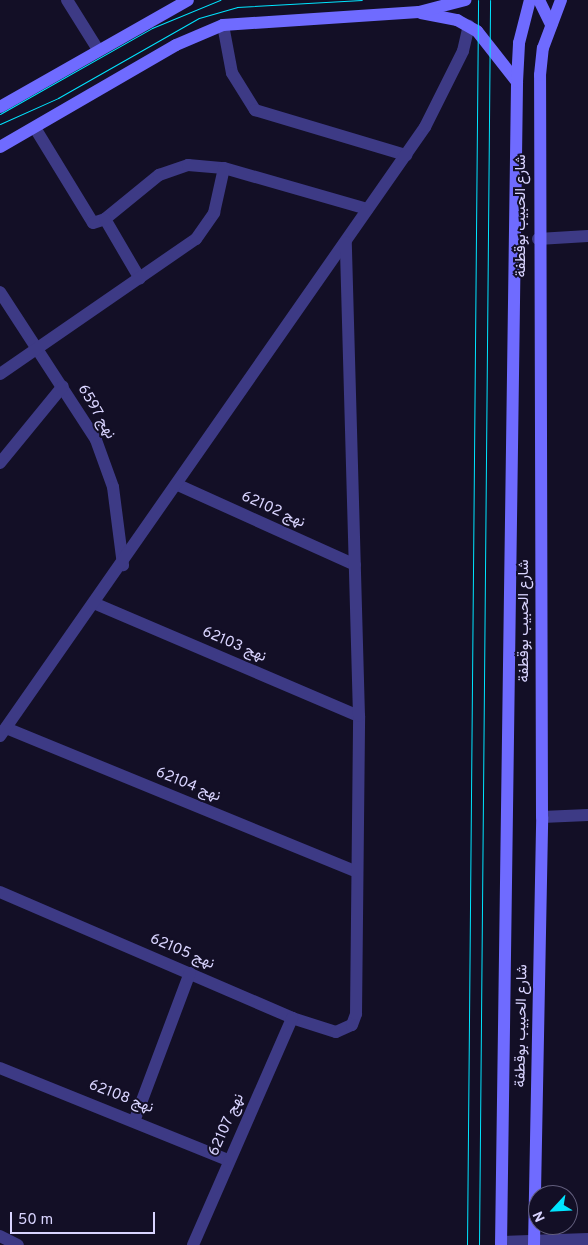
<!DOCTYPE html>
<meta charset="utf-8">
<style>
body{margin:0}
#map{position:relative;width:588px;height:1245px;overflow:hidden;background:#130f26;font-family:Overpass,Vazirmatn,sans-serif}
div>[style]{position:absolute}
.street>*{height:12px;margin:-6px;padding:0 6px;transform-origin:6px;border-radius:6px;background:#3d3a85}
.secondary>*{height:12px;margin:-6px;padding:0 6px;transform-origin:6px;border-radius:6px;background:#6f6bff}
.tram>*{height:1px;margin:-0.5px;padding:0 0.5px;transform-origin:0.5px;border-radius:0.5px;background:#00e5ff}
span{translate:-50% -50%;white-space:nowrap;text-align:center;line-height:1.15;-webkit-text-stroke:4px #130f26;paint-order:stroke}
.street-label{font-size:15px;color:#d9d4ff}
.north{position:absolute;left:528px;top:1185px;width:50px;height:50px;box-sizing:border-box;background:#130f26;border:1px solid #625e7d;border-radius:50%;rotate:245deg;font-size:14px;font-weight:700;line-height:20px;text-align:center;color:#d9d4ff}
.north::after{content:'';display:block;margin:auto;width:18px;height:22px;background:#00e5ff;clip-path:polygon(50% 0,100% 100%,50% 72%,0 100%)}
.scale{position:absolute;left:10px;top:1212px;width:145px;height:22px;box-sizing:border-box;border:2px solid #d9d4ff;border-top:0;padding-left:6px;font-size:15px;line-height:18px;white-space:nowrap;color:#d9d4ff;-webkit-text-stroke:4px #130f26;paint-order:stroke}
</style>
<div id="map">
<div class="street">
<i style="left:67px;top:0;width:57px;rotate:58deg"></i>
<i style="left:223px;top:25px;width:49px;rotate:79.4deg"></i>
<i style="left:232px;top:73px;width:44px;rotate:58.1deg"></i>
<i style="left:255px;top:110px;width:158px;rotate:16.6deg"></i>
<i style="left:35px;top:128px;width:111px;rotate:58.6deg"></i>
<i style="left:93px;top:223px;width:13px;rotate:-18deg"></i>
<i style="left:105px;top:219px;width:70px;rotate:-39.2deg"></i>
<i style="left:159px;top:175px;width:31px;rotate:-19deg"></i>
<i style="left:188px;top:165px;width:36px;rotate:5deg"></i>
<i style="left:224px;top:168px;width:149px;rotate:16deg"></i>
<i style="left:105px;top:219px;width:69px;rotate:59.7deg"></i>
<i style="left:538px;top:239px;width:50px;rotate:-3.4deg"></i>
<i style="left:0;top:292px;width:176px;rotate:57deg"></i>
<i style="left:96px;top:440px;width:50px;rotate:70.1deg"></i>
<i style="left:113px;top:487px;width:79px;rotate:82.7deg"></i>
<i style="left:0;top:374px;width:238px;rotate:-34.6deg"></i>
<i style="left:196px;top:239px;width:32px;rotate:-55deg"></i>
<i style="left:214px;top:213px;width:46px;rotate:-77.5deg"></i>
<i style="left:0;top:463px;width:99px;rotate:-50.7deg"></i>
<i style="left:178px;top:485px;width:194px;rotate:24.3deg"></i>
<i style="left:96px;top:604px;width:286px;rotate:23.1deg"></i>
<i style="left:6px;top:728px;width:379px;rotate:22.3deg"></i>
<i style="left:0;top:736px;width:743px;rotate:-55.09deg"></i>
<i style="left:425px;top:127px;width:85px;rotate:-63.4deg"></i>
<i style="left:463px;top:51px;width:26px;rotate:-77deg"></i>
<i style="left:542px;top:817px;width:46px;rotate:-2.5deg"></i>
<i style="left:0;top:892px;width:318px;rotate:23.3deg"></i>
<i style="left:292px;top:1018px;width:46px;rotate:17.7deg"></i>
<i style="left:336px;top:1032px;width:17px;rotate:-24deg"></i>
<i style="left:352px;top:1025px;width:12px;rotate:-70deg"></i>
<i style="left:356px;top:1014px;width:298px;rotate:-89.4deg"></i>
<i style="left:359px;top:716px;width:474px;rotate:-91.6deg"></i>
<i style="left:0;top:1068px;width:246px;rotate:22deg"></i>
<i style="left:135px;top:1119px;width:156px;rotate:-69.4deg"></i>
<i style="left:0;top:1236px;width:20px;rotate:27deg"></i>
<i style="left:501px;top:1242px;width:87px;rotate:-2deg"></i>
<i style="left:193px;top:1245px;width:248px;rotate:-66.4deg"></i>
</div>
<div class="secondary">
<i style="left:539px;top:0;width:28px;rotate:64deg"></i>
<i style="left:421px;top:13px;width:37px;rotate:11deg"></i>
<i style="left:457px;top:20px;width:23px;rotate:29deg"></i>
<i style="left:477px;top:31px;width:65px;rotate:51.9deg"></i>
<i style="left:0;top:107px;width:216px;rotate:-29.6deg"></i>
<i style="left:0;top:147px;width:203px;rotate:-30.1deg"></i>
<i style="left:176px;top:45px;width:51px;rotate:-23.1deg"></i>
<i style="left:223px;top:25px;width:196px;rotate:-3.8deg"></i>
<i style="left:419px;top:12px;width:48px;rotate:-14.6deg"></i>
<i style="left:501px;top:1245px;width:1163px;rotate:-89.21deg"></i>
<i style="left:517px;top:82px;width:39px;rotate:-87deg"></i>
<i style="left:519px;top:43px;width:44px;rotate:-75.7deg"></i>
<i style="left:534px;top:1245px;width:428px;rotate:-88.9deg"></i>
<i style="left:542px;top:817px;width:742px;rotate:-90.15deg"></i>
<i style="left:540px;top:75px;width:27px;rotate:-84deg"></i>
<i style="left:543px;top:48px;width:51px;rotate:-69.4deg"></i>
</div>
<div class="tram">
<i style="left:0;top:114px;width:175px;rotate:-29.5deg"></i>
<i style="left:152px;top:28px;width:74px;rotate:-22.4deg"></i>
<i style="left:0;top:124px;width:64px;rotate:-24.1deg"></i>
<i style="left:58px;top:98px;width:162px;rotate:-29.6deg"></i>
<i style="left:199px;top:18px;width:40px;rotate:-16deg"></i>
<i style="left:237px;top:7px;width:125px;rotate:-3.2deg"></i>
<i style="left:467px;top:1245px;width:1245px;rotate:-89.49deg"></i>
<i style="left:479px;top:1245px;width:1245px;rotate:-89.49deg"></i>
</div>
<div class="street-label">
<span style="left:522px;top:216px;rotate:-90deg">شارع الحبيب بوقطفة</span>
<span style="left:96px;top:412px;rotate:60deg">نهج 6597</span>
<span style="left:273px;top:510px;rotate:24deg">نهج 62102</span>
<span style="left:525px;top:621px;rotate:-90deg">شارع الحبيب بوقطفة</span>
<span style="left:234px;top:645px;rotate:23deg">نهج 62103</span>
<span style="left:188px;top:785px;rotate:22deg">نهج 62104</span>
<span style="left:182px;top:952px;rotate:23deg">نهج 62105</span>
<span style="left:522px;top:1026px;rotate:-89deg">شارع الحبيب بوقطفة</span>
<span style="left:121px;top:1097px;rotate:21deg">نهج 62108</span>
<span style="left:227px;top:1125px;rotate:-66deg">نهج 62107</span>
</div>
<div class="north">N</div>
<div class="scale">50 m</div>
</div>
